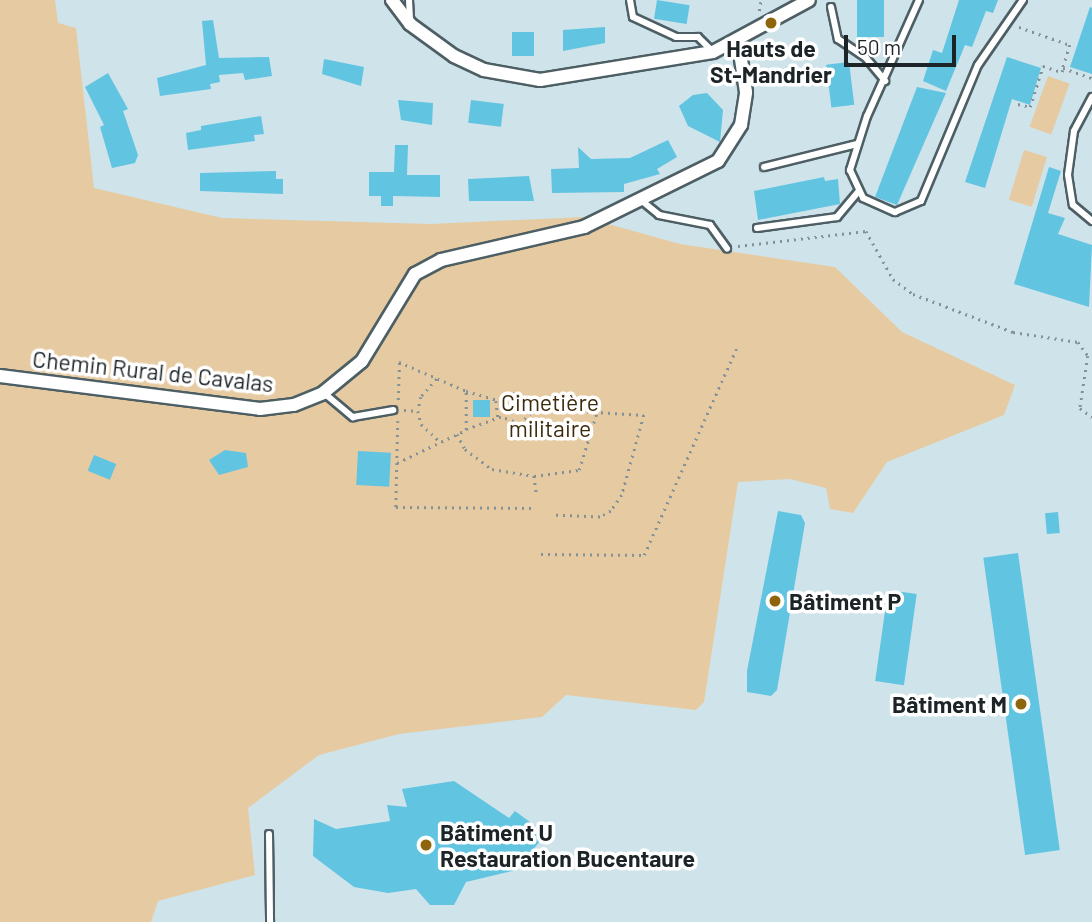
<!DOCTYPE html>
<meta charset="utf-8">
<style>
body{margin:0}
#map{position:relative;width:1092px;height:922px;overflow:hidden;background:#cfe3ea;font-family:Barlow,sans-serif}
div>[style]{position:absolute}
.green>*{inset:0;background:#e6cba2;transform-origin:0 0}
.building>*{inset:0;background:#61c4e1;transform-origin:0 0}
.path>*{height:2.5px;margin-top:-1.25px;transform-origin:0;background:repeating-linear-gradient(90deg,#849297 0 2px,transparent 0 7px)}
.roads{filter:drop-shadow(2px 0 #4d5f64) drop-shadow(-2px 0 #4d5f64) drop-shadow(0 2px #4d5f64) drop-shadow(0 -2px #4d5f64)}
.service>*{height:6px;margin:-3px;padding:0 3px;transform-origin:3px;border-radius:3px;background:#fff}
.minor>*{height:12px;margin:-6px;padding:0 6px;transform-origin:6px;border-radius:6px;background:#fff}
.dots>*{width:19px;height:19px;translate:-50% -50%;box-sizing:border-box;border:4px solid #fff;border-radius:50%}
span{translate:-50% -50%;white-space:nowrap;text-align:center;line-height:1.15;-webkit-text-stroke:7px #fff;paint-order:stroke}
.poi-label{font-size:23px;color:#1d2427;font-weight:700}
.left{translate:0 -50%;text-align:left}
.right{translate:-100% -50%;text-align:right}
.street-label{font-size:23px;color:#1d2427}
.park-label{font-size:23px;color:#3c2a0b}
.scale{position:absolute;left:844px;top:35px;width:112px;height:32px;box-sizing:border-box;border:4px solid #1d2427;border-top:0;padding-left:9px;font-size:21px;line-height:24px;white-space:nowrap;color:#1d2427;-webkit-text-stroke:5px #fff;paint-order:stroke}
</style>
<div id="map">
<div class="green">
<i style="clip-path:polygon(0 0,55px 0,58px 23px,76px 28px,94px 188px,222px 218px,431px 224px,583px 217px,680px 244px,835px 267px,902px 332px,1015px 385px,1004px 415px,887px 462px,853px 513px,830px 509px,826px 488px,790px 479px,738px 482px,704px 702px,696px 710px,566px 695px,542px 717px,399px 734px,319px 755px,248px 808px,255px 875px,158px 901px,151px 922px,0 922px)"></i>
<i style="left:1048px;top:76px;width:23px;height:54px;rotate:20deg"></i>
<i style="left:1024px;top:150px;width:24px;height:52px;rotate:17deg"></i>
</div>
<div class="building">
<i style="left:657px;top:0;width:33px;height:19px;rotate:9deg"></i>
<i style="left:857px;top:0;width:27px;height:37px"></i>
<i style="clip-path:polygon(959px 0,998px 0,993px 13px,986px 11px,972px 47px,965px 45px,946px 91px,923px 81px,933px 50px,942px 53px)"></i>
<i style="clip-path:polygon(1090px 7px,1092px 8px,1092px 74px,1070px 67px)"></i>
<i style="clip-path:polygon(213px 20px,219px 58px,269px 57px,272px 76px,245px 80px,243px 73px,219px 75px,220px 82px,210px 84px,211px 89px,160px 96px,157px 78px,206px 65px,202px 21px)"></i>
<i style="clip-path:polygon(605px 27px,605px 43px,563px 51px,563px 30px)"></i>
<i style="left:512px;top:32px;width:22px;height:24px"></i>
<i style="clip-path:polygon(1007px 57px,1041px 68px,1030px 105px,1012px 99px,985px 188px,965px 182px)"></i>
<i style="clip-path:polygon(324px 59px,364px 67px,361px 86px,322px 74px)"></i>
<i style="left:849px;top:62px;width:43px;height:23px;rotate:83deg"></i>
<i style="clip-path:polygon(108px 73px,128px 109px,123px 111px,138px 155px,135px 163px,112px 168px,100px 127px,104px 125px,85px 87px)"></i>
<i style="clip-path:polygon(917px 87px,946px 93px,897px 205px,875px 197px)"></i>
<i style="clip-path:polygon(707px 93px,723px 110px,720px 142px,688px 126px,679px 106px,693px 95px)"></i>
<i style="clip-path:polygon(398px 100px,433px 103px,432px 125px,401px 120px)"></i>
<i style="left:471px;top:100px;width:33px;height:23px;rotate:7deg"></i>
<i style="clip-path:polygon(261px 116px,264px 134px,254px 135px,255px 141px,188px 150px,186px 133px,201px 130px,201px 126px)"></i>
<i style="clip-path:polygon(668px 140px,677px 157px,657px 169px,660px 174px,624px 184px,624px 192px,552px 193px,551px 169px,579px 168px,578px 147px,591px 159px,630px 158px)"></i>
<i style="clip-path:polygon(395px 145px,408px 145px,407px 175px,440px 175px,440px 197px,393px 196px,393px 206px,381px 206px,381px 196px,369px 196px,369px 172px,394px 172px)"></i>
<i style="clip-path:polygon(1049px 167px,1061px 171px,1048px 213px,1065px 218px,1058px 234px,1092px 245px,1089px 307px,1014px 284px)"></i>
<i style="clip-path:polygon(276px 171px,276px 179px,283px 179px,283px 194px,200px 191px,200px 173px)"></i>
<i style="clip-path:polygon(529px 176px,534px 201px,469px 201px,468px 179px)"></i>
<i style="clip-path:polygon(824px 177px,825px 181px,838px 179px,840px 204px,758px 220px,754px 191px)"></i>
<i style="left:473px;top:400px;width:17px;height:17px"></i>
<i style="clip-path:polygon(225px 450px,246px 453px,248px 467px,219px 475px,209px 460px)"></i>
<i style="left:358px;top:451px;width:33px;height:34px;rotate:3deg"></i>
<i style="left:94px;top:455px;width:24px;height:17px;rotate:22deg"></i>
<i style="clip-path:polygon(778px 511px,801px 515px,805px 523px,777px 690px,771px 696px,747px 692px,747px 671px)"></i>
<i style="left:1058px;top:512px;width:21px;height:13px;rotate:85deg"></i>
<i style="left:1018px;top:553px;width:300px;height:35px;rotate:82deg"></i>
<i style="left:888px;top:590px;width:29px;height:92px;rotate:8deg"></i>
<i style="clip-path:polygon(454px 781px,509px 818px,515px 811px,546px 834px,516px 870px,466px 882px,454px 905px,430px 905px,416px 889px,388px 893px,354px 887px,313px 856px,314px 819px,336px 829px,390px 821px,387px 805px,407px 807px,402px 789px)"></i>
</div>
<div class="path">
<i style="left:759px;top:11px;width:11px;rotate:-80deg"></i>
<i style="left:1019px;top:27px;width:54px;rotate:19.4deg"></i>
<i style="left:1070px;top:45px;width:24px;rotate:107deg"></i>
<i style="left:1063px;top:68px;width:31px;rotate:19deg"></i>
<i style="left:1018px;top:104px;width:12px;rotate:14deg"></i>
<i style="left:1030px;top:107px;width:43px;rotate:-72.4deg"></i>
<i style="left:1043px;top:66px;width:20px;rotate:18deg"></i>
<i style="left:1062px;top:72px;width:4px;rotate:-76deg"></i>
<i style="left:738px;top:246px;width:129px;rotate:-6.7deg"></i>
<i style="left:866px;top:231px;width:55px;rotate:60.6deg"></i>
<i style="left:893px;top:279px;width:25px;rotate:37deg"></i>
<i style="left:913px;top:294px;width:107px;rotate:20.8deg"></i>
<i style="left:1013px;top:332px;width:66px;rotate:8.7deg"></i>
<i style="left:1078px;top:342px;width:17px;rotate:54deg"></i>
<i style="left:1088px;top:356px;width:53px;rotate:98.7deg"></i>
<i style="left:1080px;top:408px;width:15px;rotate:37deg"></i>
<i style="left:437px;top:379px;width:24px;rotate:132deg"></i>
<i style="left:421px;top:397px;width:14px;rotate:102deg"></i>
<i style="left:418px;top:411px;width:13px;rotate:77deg"></i>
<i style="left:421px;top:424px;width:26px;rotate:43deg"></i>
<i style="left:398px;top:400px;width:38px;rotate:-88deg"></i>
<i style="left:399px;top:362px;width:73px;rotate:23.4deg"></i>
<i style="left:466px;top:391px;width:36px;rotate:16deg"></i>
<i style="left:501px;top:401px;width:17px;rotate:-31deg"></i>
<i style="left:516px;top:392px;width:17px;rotate:36deg"></i>
<i style="left:530px;top:402px;width:11px;rotate:85deg"></i>
<i style="left:531px;top:413px;width:16px;rotate:135deg"></i>
<i style="left:520px;top:424px;width:20px;rotate:-160deg"></i>
<i style="left:501px;top:417px;width:37px;rotate:160deg"></i>
<i style="left:496px;top:401px;width:17px;rotate:83deg"></i>
<i style="left:531px;top:408px;width:113px;rotate:3.5deg"></i>
<i style="left:644px;top:415px;width:83px;rotate:105.4deg"></i>
<i style="left:622px;top:495px;width:19px;rotate:125deg"></i>
<i style="left:611px;top:511px;width:13px;rotate:151deg"></i>
<i style="left:600px;top:517px;width:49px;rotate:-177.7deg"></i>
<i style="left:404px;top:410px;width:14px;rotate:4deg"></i>
<i style="left:398px;top:421px;width:42px;rotate:91.4deg"></i>
<i style="left:397px;top:463px;width:76px;rotate:-25.6deg"></i>
<i style="left:466px;top:430px;width:39px;rotate:-90deg"></i>
<i style="left:457px;top:434px;width:17px;rotate:62deg"></i>
<i style="left:465px;top:449px;width:34px;rotate:37deg"></i>
<i style="left:492px;top:469px;width:43px;rotate:9.5deg"></i>
<i style="left:534px;top:476px;width:45px;rotate:-7.6deg"></i>
<i style="left:579px;top:470px;width:61px;rotate:-72.8deg"></i>
<i style="left:397px;top:463px;width:44px;rotate:91.3deg"></i>
<i style="left:396px;top:507px;width:138px;rotate:0.4deg"></i>
<i style="left:534px;top:476px;width:21px;rotate:82deg"></i>
<i style="left:541px;top:554px;width:103px;rotate:0.6deg"></i>
<i style="left:644px;top:555px;width:226px;rotate:-65.9deg"></i>
</div>
<div class="roads">
<div class="service">
<i style="left:409px;top:0;width:22px;rotate:87deg"></i>
<i style="left:630px;top:0;width:17px;rotate:80deg"></i>
<i style="left:633px;top:17px;width:47px;rotate:24.9deg"></i>
<i style="left:676px;top:37px;width:22px"></i>
<i style="left:698px;top:37px;width:18px;rotate:45deg"></i>
<i style="left:919px;top:0;width:127px;rotate:114.1deg"></i>
<i style="left:867px;top:116px;width:57px;rotate:107.5deg"></i>
<i style="left:850px;top:170px;width:31px;rotate:65deg"></i>
<i style="left:863px;top:198px;width:35px;rotate:24deg"></i>
<i style="left:895px;top:212px;width:28px;rotate:-23deg"></i>
<i style="left:921px;top:201px;width:147px;rotate:-67.3deg"></i>
<i style="left:978px;top:65px;width:79px;rotate:-55.3deg"></i>
<i style="left:831px;top:7px;width:33px;rotate:78deg"></i>
<i style="left:838px;top:39px;width:34px;rotate:34deg"></i>
<i style="left:866px;top:58px;width:30px;rotate:50deg"></i>
<i style="left:1092px;top:97px;width:38px;rotate:118deg"></i>
<i style="left:1074px;top:131px;width:44px;rotate:97.8deg"></i>
<i style="left:1068px;top:175px;width:30px;rotate:81deg"></i>
<i style="left:1073px;top:205px;width:25px;rotate:40deg"></i>
<i style="left:764px;top:167px;width:96px;rotate:-13.9deg"></i>
<i style="left:642px;top:201px;width:22px;rotate:39deg"></i>
<i style="left:659px;top:215px;width:52px;rotate:11.1deg"></i>
<i style="left:710px;top:225px;width:29px;rotate:54deg"></i>
<i style="left:757px;top:228px;width:81px;rotate:-7.8deg"></i>
<i style="left:837px;top:217px;width:33px;rotate:-50deg"></i>
<i style="left:324px;top:393px;width:38px;rotate:40deg"></i>
<i style="left:353px;top:417px;width:41px;rotate:-9.9deg"></i>
<i style="left:269px;top:834px;width:88px;rotate:89.3deg"></i>
</div>
<div class="minor">
<i style="left:392px;top:0;width:30px;rotate:53deg"></i>
<i style="left:410px;top:24px;width:54px;rotate:36deg"></i>
<i style="left:454px;top:56px;width:33px;rotate:25deg"></i>
<i style="left:484px;top:70px;width:57px;rotate:10.1deg"></i>
<i style="left:540px;top:80px;width:175px;rotate:-9.2deg"></i>
<i style="left:713px;top:52px;width:109px;rotate:-28.4deg"></i>
<i style="left:0;top:376px;width:262px;rotate:7.2deg"></i>
<i style="left:260px;top:409px;width:34px;rotate:-7deg"></i>
<i style="left:294px;top:405px;width:31px;rotate:-22deg"></i>
<i style="left:323px;top:393px;width:50px;rotate:-39.4deg"></i>
<i style="left:362px;top:361px;width:102px;rotate:-58.7deg"></i>
<i style="left:415px;top:274px;width:30px;rotate:-28deg"></i>
<i style="left:441px;top:260px;width:147px;rotate:-13deg"></i>
<i style="left:584px;top:227px;width:149px;rotate:-26.2deg"></i>
<i style="left:718px;top:161px;width:43px;rotate:-57.4deg"></i>
<i style="left:741px;top:125px;width:33px;rotate:-81deg"></i>
<i style="left:746px;top:92px;width:53px;rotate:-98.7deg"></i>
</div>
</div>
<div class="dots">
<i style="left:771px;top:23px;background:#8f650c"></i>
<i style="left:775px;top:601px;background:#8f650c"></i>
<i style="left:1021px;top:704px;background:#8f650c"></i>
<i style="left:426px;top:845px;background:#8f650c"></i>
</div>
<div class="poi-label">
<span style="left:771px;top:61px">Hauts de<br>St-Mandrier</span>
<span class="left" style="left:789px;top:601px">Bâtiment P</span>
<span class="right" style="left:1007px;top:704px">Bâtiment M</span>
<span class="left" style="left:440px;top:845px">Bâtiment U<br>Restauration Bucentaure</span>
</div>
<div class="street-label">
<span style="left:153px;top:371px;rotate:6deg">Chemin Rural de Cavalas</span>
</div>
<div class="park-label">
<span style="left:550px;top:415px">Cimetière<br>militaire</span>
</div>
<div class="scale">50 m</div>
</div>
